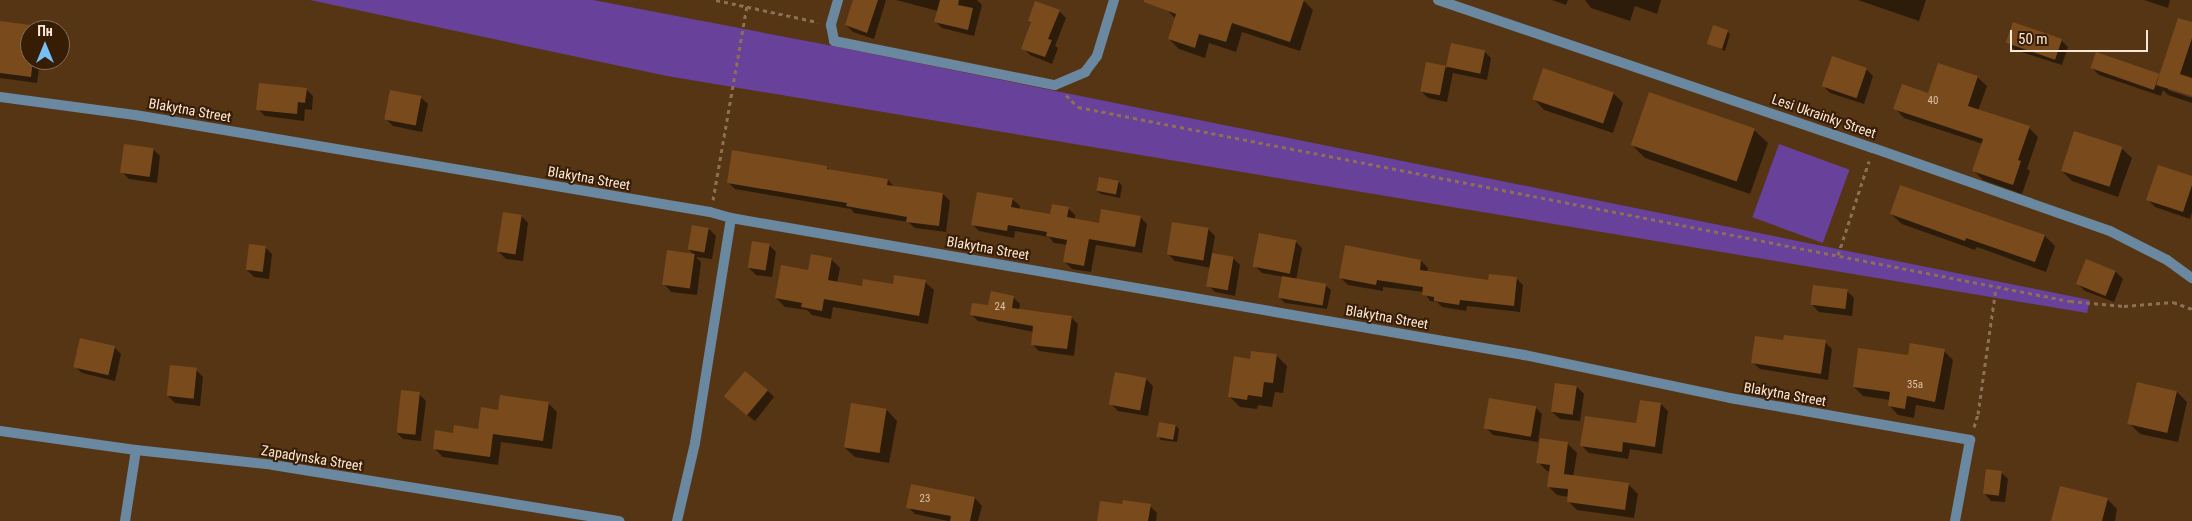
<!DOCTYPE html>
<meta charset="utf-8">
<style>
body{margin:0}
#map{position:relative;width:2192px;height:521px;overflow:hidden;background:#563515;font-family:"Roboto Condensed",sans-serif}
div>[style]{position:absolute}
.green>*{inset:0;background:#68419b;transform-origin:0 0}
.shadow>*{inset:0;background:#0007}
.building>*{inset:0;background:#794a1c;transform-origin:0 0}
.path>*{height:3px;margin-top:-1.5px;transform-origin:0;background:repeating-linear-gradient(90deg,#8d6f54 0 4px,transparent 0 8px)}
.minor>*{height:10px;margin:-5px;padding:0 5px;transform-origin:5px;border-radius:5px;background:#6a889f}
span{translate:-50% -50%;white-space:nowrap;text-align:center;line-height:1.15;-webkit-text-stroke:4px #371d04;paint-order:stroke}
.number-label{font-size:11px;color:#dcc0a8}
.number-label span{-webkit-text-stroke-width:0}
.street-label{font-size:14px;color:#fde7d6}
.north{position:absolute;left:20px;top:20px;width:50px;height:50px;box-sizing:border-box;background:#371d04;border:1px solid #866e58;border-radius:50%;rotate:0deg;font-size:14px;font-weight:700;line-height:20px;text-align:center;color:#fde7d6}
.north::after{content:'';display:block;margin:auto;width:18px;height:22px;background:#75c0f6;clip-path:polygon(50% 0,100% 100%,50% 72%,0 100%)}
.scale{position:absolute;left:2010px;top:30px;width:138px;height:22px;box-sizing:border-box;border:2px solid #fde7d6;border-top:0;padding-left:6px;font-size:15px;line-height:18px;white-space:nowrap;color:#fde7d6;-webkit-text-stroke:4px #371d04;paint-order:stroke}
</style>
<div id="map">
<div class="green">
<i style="clip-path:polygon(310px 0,593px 0,838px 47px,2090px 300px,2087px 313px,667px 76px)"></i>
<i style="left:1779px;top:144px;width:75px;height:78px;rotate:20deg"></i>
</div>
<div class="shadow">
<i style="clip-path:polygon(855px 0,886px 0,874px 39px,853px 32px,846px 25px)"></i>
<i style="clip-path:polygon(896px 0,977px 0,982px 5px,974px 36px,942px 28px,936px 22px,938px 11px)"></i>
<i style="clip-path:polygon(1169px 0,1303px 0,1313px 10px,1300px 51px,1242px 32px,1236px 52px,1209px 43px,1205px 58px,1179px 49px,1169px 39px,1176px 19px,1166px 9px)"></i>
<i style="clip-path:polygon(1552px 0,1568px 0,1566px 5px)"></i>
<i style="clip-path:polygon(1585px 0,1661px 0,1657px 14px,1635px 6px,1630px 21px,1591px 8px)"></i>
<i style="clip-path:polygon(1858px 0,1926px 0,1919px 21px)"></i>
<i style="clip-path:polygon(2144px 0,2170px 0,2168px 8px)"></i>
<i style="clip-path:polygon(1059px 11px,1066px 18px,1055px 46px,1058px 48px,1052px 64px,1030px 55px,1023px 48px,1032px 24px,1029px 21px)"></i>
<i style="clip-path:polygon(0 22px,33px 26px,37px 30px,30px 30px,30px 60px,36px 60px,35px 65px,39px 68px,37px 83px,0 78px)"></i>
<i style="clip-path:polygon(2192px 24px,2192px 95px,2168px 88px,2168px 90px,2192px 98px,2192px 103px,2168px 95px,2163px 90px,2161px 96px,2099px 75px,2092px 68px,2160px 77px)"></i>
<i style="clip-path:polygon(1727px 31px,1730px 34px,1725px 51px,1708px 43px)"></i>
<i style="clip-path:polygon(2061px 40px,2068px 47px,2062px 65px,2015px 50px,2008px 43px)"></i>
<i style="clip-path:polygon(1452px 44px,1484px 51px,1491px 58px,1487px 80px,1453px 73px,1447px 102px,1428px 98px,1421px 91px,1427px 64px,1447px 68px)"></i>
<i style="clip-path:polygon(1866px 69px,1873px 76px,1864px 104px,1830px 93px,1823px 86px)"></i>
<i style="clip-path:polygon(1977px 77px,1987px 86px,1978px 111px,2029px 128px,2038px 137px,2027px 169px,2030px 171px,2022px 194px,1983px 180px,1974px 171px,1983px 144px,1904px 118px,1895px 108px)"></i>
<i style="clip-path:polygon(306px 89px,313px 96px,312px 110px,305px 109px,304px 121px,265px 116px,258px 109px)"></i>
<i style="clip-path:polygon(1613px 93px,1623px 103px,1613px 133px,1544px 110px,1534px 99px)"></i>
<i style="clip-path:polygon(420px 97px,428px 104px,422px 132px,393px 126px,386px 119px)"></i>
<i style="clip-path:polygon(1754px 130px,1768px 143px,1750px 194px,1645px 158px,1632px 145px)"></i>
<i style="clip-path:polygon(2121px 148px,2132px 158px,2118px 197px,2072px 181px,2062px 171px)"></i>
<i style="clip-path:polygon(153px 149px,160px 156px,157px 183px,129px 179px,122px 172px)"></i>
<i style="clip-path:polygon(827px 167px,830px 171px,888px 180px,895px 188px,943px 194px,950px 201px,946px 232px,915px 228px,908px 222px,854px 213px,851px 209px,735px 189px,728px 182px)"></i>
<i style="clip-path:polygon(2192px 177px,2192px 212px,2190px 219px,2155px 207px,2148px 200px)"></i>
<i style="clip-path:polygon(1100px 179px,1119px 182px,1122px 186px,1120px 198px,1101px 194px,1097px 191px)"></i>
<i style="clip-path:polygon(1012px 199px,1020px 206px,1019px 210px,1051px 216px,1068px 208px,1075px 215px,1075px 220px,1100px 224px,1140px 217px,1147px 224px,1142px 253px,1096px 245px,1091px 272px,1072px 269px,1065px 262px,1068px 245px,1054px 243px,1049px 237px,1015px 231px,1014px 238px,979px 231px,972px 224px)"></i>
<i style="clip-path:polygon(1891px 214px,2045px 236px,2055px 246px,2046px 272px,1977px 247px,1975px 250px,1902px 224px)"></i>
<i style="clip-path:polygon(521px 216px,528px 223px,523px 261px,506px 259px,499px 252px)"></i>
<i style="clip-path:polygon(709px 229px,716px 236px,712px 259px,696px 257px,701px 262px,697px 295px,671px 292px,664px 284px,695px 255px,689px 250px)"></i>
<i style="clip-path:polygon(1208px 229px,1215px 236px,1212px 254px,1233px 258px,1240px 265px,1235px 296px,1215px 292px,1208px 285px,1211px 268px,1175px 261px,1168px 254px)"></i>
<i style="clip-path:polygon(1295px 241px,1302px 248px,1296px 280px,1325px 285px,1331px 290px,1327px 309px,1285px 303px,1280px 298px,1284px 277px,1262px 273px,1255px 266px)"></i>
<i style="clip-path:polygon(769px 245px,776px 252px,772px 277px,756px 275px,749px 268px)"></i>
<i style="clip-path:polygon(265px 247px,272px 254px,269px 279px,254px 277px,247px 270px)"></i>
<i style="clip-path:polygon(831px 259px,840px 268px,837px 283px,863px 287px,925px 282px,934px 290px,928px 324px,833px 307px,831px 319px,812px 315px,807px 310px,785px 307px,776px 298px,809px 271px)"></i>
<i style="clip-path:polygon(1421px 261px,1428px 268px,1427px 272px,1489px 281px,1516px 278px,1523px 285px,1520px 312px,1467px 306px,1466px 311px,1442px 307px,1437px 302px,1430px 301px,1424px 292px,1383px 287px,1383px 291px,1348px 285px,1341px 278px)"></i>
<i style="clip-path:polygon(2087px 261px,2116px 272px,2123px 279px,2114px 302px,2085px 291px,2078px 284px)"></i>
<i style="clip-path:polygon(1847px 291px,1854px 298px,1852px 316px,1819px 312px,1812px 305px)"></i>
<i style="clip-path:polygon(1013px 297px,1020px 304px,1019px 310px,1071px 317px,1078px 324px,1074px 356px,1039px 351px,1032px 344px,1034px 332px,978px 321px,971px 314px)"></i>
<i style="clip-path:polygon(1784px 341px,1825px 342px,1832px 349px,1828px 380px,1760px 369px,1752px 362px)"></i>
<i style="clip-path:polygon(114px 347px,121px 354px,115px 381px,82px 373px,75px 366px)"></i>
<i style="clip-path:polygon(1944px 351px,1953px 360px,1944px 410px,1916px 405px,1914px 418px,1898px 415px,1889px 405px,1890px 400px,1863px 396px,1854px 387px,1909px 356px)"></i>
<i style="clip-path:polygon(1276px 355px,1287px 366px,1283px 393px,1275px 392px,1272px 407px,1258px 405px,1257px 409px,1240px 407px,1229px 396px,1251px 360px)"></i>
<i style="clip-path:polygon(196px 370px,203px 377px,200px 406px,175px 403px,168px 396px)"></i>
<i style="clip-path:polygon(1146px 379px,1153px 386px,1148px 416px,1118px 411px,1111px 404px)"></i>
<i style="clip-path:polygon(1556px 385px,1577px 387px,1584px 394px,1580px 421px,1560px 419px,1552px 412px)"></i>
<i style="clip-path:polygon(767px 390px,774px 397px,755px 421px,733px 404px)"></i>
<i style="clip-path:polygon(2177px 392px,2187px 402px,2178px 442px,2140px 434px,2129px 423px)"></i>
<i style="clip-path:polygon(419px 394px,426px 401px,421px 441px,403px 439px,396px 432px)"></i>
<i style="clip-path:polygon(1641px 401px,1661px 404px,1668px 411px,1662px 454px,1630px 449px,1628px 459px,1589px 453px,1582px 446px,1637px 424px)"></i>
<i style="clip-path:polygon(548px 403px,557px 412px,552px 449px,501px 442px,498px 465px,443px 457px,434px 448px,454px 434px,479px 430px,499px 411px)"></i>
<i style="clip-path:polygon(1535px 407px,1542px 414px,1538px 442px,1493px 435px,1486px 428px)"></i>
<i style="clip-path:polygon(887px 410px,897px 421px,889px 463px,855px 457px,844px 447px)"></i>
<i style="clip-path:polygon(1176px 426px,1179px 429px,1177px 442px,1161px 440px,1158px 436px)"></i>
<i style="clip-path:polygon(1568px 444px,1577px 453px,1573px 477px,1629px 485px,1638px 494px,1634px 518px,1577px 510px,1568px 501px,1569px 497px,1557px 495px,1548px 486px,1551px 472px,1547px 471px,1538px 462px)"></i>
<i style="clip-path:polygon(2001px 472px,2008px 479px,2005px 502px,1991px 501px,1984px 493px)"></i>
<i style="clip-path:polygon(975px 498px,982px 506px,978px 521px,948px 521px,915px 514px,908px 507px)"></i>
<i style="clip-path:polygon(2107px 499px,2117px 509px,2115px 521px,2053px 521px)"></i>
<i style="clip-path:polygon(1124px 505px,1150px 506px,1157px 513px,1156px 521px,1098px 521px)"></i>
</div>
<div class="building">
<i style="clip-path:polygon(853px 0,878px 0,867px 33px,845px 25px)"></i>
<i style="clip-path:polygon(940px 0,959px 0,958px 5px,973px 8px,968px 30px,934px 22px)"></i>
<i style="clip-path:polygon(1144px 0,1304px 0,1290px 42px,1232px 23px,1226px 42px,1199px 34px,1195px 48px,1168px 39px,1176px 14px,1144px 2px)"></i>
<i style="clip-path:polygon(1035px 1px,1060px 10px,1048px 39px,1052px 40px,1045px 57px,1021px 49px,1031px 22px,1028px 21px)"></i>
<i style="clip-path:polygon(2178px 18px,2192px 22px,2192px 38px,2180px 74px,2192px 78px,2192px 96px,2156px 85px)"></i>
<i style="clip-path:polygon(0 21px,30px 25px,30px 60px,33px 60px,31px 77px,0 73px)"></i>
<i style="left:2013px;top:22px;width:52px;height:22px;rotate:19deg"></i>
<i style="left:1713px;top:25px;width:16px;height:20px;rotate:18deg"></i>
<i style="left:1451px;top:43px;width:35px;height:24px;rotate:12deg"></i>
<i style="left:2096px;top:52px;width:67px;height:17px;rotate:19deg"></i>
<i style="left:1832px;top:56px;width:37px;height:32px;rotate:19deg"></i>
<i style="left:1426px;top:62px;width:20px;height:30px;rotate:11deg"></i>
<i style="clip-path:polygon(1938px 63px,1978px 76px,1968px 106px,2030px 126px,2018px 160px,2021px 161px,2013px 185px,1972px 171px,1983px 139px,1893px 109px,1902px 84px,1928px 93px)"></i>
<i style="left:1543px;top:68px;width:75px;height:33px;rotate:19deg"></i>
<i style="clip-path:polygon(259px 83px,307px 88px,305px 103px,298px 102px,297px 114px,256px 110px)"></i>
<i style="left:390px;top:90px;width:32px;height:30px;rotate:11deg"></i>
<i style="left:1649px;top:92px;width:112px;height:56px;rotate:19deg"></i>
<i style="left:2074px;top:131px;width:51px;height:42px;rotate:18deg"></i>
<i style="left:124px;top:144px;width:30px;height:29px;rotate:8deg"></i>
<i style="clip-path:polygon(732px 150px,827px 166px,827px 169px,888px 179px,887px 185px,943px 193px,939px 226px,906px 222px,907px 217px,846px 206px,847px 203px,727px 183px)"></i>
<i style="clip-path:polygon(2158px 165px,2192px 176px,2192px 185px,2183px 212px,2146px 200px)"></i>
<i style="left:1099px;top:177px;width:20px;height:14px;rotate:11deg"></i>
<i style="clip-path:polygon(1900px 185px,2045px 235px,2035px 262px,1966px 238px,1965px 241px,1890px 214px)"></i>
<i style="clip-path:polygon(977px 192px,1013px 198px,1011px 207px,1050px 214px,1052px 204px,1069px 207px,1067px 217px,1099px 223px,1101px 209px,1141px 216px,1135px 247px,1089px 239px,1084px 266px,1063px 262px,1067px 240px,1046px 236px,1047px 232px,1008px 225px,1007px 231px,971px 225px)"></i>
<i style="left:503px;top:212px;width:19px;height:40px;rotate:9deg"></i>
<i style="left:1172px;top:222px;width:37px;height:33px;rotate:9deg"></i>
<i style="left:692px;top:225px;width:17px;height:25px;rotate:10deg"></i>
<i style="left:1259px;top:233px;width:38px;height:34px;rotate:11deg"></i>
<i style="left:752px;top:241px;width:18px;height:27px;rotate:9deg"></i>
<i style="left:249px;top:244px;width:17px;height:26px;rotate:7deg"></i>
<i style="clip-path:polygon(1345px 245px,1421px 260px,1420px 270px,1488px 280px,1489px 274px,1517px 277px,1514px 306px,1460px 300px,1459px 305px,1434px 301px,1434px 297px,1422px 295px,1423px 287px,1377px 280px,1376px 285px,1339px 278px)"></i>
<i style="left:667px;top:250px;width:28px;height:35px;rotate:8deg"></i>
<i style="left:1212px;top:253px;width:22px;height:34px;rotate:10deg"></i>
<i style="clip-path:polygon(811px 254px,832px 258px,828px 280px,862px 286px,863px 279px,893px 284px,894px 275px,926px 280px,919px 316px,824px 299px,822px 311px,801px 307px,802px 303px,775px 298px,781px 265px,808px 270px)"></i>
<i style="left:2086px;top:259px;width:32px;height:27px;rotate:22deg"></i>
<i style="left:1282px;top:276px;width:45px;height:22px;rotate:10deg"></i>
<i style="left:1813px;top:285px;width:35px;height:20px;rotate:7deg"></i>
<i style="clip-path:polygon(991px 291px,1014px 296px,1012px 308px,1072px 316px,1067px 349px,1031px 345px,1033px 326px,970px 315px,972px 303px,988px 305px)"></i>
<i style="clip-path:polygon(1784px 335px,1826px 340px,1821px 374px,1751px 363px,1755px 336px,1783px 340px)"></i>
<i style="left:80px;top:338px;width:36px;height:30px;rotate:13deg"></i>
<i style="clip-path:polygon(1910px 343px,1945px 349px,1935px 402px,1907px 396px,1905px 409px,1888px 406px,1890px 392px,1853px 387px,1858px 348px,1908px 355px)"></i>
<i style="clip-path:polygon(1251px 351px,1277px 354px,1273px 383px,1264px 382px,1262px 397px,1248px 395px,1247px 400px,1228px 397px,1234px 356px,1250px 359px)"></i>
<i style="left:170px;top:365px;width:27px;height:31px;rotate:6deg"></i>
<i style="left:745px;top:371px;width:30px;height:33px;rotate:40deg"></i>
<i style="left:1115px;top:372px;width:32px;height:33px;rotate:11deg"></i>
<i style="left:2137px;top:382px;width:41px;height:43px;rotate:13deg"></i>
<i style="left:1555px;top:383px;width:22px;height:29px;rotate:8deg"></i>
<i style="left:401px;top:390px;width:19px;height:43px;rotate:6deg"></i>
<i style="clip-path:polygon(500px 395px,549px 402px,543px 441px,493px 434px,490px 457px,433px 449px,435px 430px,453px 433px,454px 425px,478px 429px,481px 407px,498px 410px)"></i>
<i style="left:1489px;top:398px;width:48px;height:31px;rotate:10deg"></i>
<i style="clip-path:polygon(1640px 400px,1661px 403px,1655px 447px,1623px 442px,1622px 452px,1580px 446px,1585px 416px,1636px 423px)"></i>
<i style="left:851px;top:403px;width:36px;height:45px;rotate:9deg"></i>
<i style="left:1159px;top:422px;width:17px;height:15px;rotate:10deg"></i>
<i style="clip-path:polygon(1540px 438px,1568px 442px,1564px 474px,1629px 483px,1625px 510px,1567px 502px,1568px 489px,1547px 487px,1550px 465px,1536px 463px)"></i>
<i style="left:1986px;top:469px;width:16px;height:25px;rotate:7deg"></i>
<i style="clip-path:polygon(911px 484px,975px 497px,970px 521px,950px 521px,951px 516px,906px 508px)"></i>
<i style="clip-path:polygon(2060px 486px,2108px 498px,2102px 521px,2051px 521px)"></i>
<i style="clip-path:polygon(1123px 500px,1151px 504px,1148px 521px,1097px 521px,1100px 501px,1122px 504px)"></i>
</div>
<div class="path">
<i style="left:716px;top:0;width:104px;rotate:12.2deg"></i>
<i style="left:1066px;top:95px;width:17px;rotate:45deg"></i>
<i style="left:1078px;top:107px;width:1011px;rotate:11.07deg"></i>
<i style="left:2070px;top:301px;width:54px;rotate:5.3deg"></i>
<i style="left:2124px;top:306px;width:49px;rotate:-4.7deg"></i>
<i style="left:2173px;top:302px;width:20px;rotate:20deg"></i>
<i style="left:713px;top:200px;width:197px;rotate:-80.1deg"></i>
<i style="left:1838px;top:255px;width:99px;rotate:-71.7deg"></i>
<i style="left:1974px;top:427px;width:14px;rotate:-73deg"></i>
<i style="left:1978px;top:414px;width:128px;rotate:-81.9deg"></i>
</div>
<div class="minor">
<i style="left:838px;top:0;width:26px;rotate:106deg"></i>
<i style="left:831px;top:25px;width:16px;rotate:79deg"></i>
<i style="left:834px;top:41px;width:225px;rotate:11.3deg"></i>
<i style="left:1055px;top:85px;width:33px;rotate:-23deg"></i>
<i style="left:1085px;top:72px;width:20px;rotate:-53deg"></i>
<i style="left:1097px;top:56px;width:59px;rotate:-73.1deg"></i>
<i style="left:1438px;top:0;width:459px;rotate:18.8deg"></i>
<i style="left:1873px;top:148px;width:251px;rotate:19.3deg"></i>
<i style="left:2110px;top:231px;width:64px;rotate:27deg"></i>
<i style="left:2167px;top:260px;width:31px;rotate:36deg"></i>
<i style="left:0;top:97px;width:136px;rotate:7.6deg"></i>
<i style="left:135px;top:115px;width:583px;rotate:9.58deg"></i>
<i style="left:710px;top:212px;width:22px;rotate:16deg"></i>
<i style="left:731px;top:218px;width:805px;rotate:9.8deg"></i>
<i style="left:1524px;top:355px;width:210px;rotate:11.8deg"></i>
<i style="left:1730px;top:398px;width:244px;rotate:9.9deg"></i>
<i style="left:1970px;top:440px;width:82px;rotate:100.5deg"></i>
<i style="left:0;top:431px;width:137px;rotate:8deg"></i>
<i style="left:136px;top:450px;width:138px;rotate:6.2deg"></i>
<i style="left:273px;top:465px;width:351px;rotate:9.2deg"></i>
<i style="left:125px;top:521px;width:72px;rotate:-81.2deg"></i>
<i style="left:677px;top:521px;width:80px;rotate:-77deg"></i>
<i style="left:695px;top:443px;width:228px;rotate:-80.9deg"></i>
</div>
<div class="number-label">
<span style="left:1933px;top:101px">40</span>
<span style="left:1000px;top:307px">24</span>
<span style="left:1915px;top:385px">35а</span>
<span style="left:925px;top:499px">23</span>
</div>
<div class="street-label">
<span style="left:190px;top:110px;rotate:10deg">Blakytna Street</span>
<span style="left:1824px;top:116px;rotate:19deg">Lesi Ukrainky Street</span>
<span style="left:589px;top:178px;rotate:10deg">Blakytna Street</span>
<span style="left:988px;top:248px;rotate:10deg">Blakytna Street</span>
<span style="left:1387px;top:317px;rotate:10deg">Blakytna Street</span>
<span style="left:1785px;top:394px;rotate:10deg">Blakytna Street</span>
<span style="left:312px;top:458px;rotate:9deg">Zapadynska Street</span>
</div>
<div class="north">Пн</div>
<div class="scale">50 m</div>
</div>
